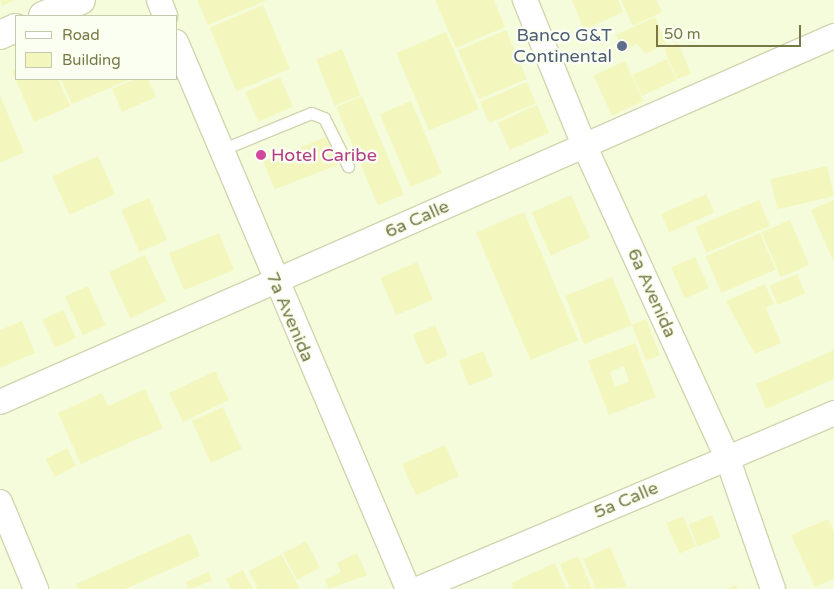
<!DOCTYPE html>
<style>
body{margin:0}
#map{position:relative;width:834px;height:589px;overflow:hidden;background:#f8fee9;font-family:"Varela Round",sans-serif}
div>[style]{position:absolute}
.residential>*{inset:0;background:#f5fcdc}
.building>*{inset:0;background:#f3f7bd;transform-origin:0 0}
.roads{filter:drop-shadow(1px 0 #d1d5af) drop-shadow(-1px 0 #d1d5af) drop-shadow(0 1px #d1d5af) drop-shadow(0 -1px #d1d5af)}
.service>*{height:11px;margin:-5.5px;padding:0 5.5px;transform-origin:5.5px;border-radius:5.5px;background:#fff}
.minor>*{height:24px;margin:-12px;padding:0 12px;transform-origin:12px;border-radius:12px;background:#fff}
.tertiary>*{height:28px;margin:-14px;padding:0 14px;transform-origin:14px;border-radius:14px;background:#fff}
.dots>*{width:14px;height:14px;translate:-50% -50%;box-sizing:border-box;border:2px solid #fbfff1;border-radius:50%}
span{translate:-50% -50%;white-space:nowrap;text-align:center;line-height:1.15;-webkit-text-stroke:5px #fbfff1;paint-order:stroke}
.service-label{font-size:18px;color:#4e5e75}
.right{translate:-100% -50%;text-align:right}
.hotel-label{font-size:18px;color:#b23c85}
.left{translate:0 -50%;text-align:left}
.street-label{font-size:18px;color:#777845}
.legend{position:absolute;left:15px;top:15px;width:162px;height:65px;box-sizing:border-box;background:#fbfff1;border:1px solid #c6c9ac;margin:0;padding:6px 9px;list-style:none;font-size:15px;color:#777845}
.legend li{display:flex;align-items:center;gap:10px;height:25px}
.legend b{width:25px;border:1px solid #c6c9ac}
.scale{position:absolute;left:656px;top:25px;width:145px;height:22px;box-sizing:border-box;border:2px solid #777845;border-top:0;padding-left:6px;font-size:15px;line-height:18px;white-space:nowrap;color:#777845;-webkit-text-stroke:4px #fbfff1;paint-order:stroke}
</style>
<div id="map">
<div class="residential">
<i style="clip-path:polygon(evenodd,0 0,834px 0,834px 589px,0 589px,0 0,16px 16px,176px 16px,176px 79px,16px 79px,16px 16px)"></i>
</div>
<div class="building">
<i style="clip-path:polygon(0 0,15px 0,2px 6px)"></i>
<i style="clip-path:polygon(197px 0,267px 0,208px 25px)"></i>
<i style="clip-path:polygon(435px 0,494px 0,505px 27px,456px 48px)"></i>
<i style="clip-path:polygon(572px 0,618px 0,623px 12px,584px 30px)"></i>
<i style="clip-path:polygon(621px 0,656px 0,662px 12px,633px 26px)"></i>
<i style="left:263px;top:5px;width:69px;height:58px;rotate:67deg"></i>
<i style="clip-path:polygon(655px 17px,666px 44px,646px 54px,637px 44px,622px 50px,616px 35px)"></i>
<i style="left:506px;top:30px;width:53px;height:52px;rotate:67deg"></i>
<i style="left:446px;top:32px;width:84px;height:54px;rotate:67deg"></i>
<i style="left:678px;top:43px;width:33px;height:15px;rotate:67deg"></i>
<i style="left:342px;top:49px;width:50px;height:28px;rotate:68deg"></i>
<i style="left:667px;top:59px;width:23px;height:38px;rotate:65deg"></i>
<i style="left:625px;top:61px;width:44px;height:35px;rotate:65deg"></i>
<i style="clip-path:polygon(16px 69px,16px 79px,58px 79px,70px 106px,34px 122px,12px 71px)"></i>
<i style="left:280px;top:77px;width:32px;height:38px;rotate:66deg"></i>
<i style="clip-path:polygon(61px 79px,131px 79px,72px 104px)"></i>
<i style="clip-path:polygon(135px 79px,148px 79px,156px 97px,122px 112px,112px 89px)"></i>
<i style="left:527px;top:82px;width:23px;height:51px;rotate:67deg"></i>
<i style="clip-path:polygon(0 96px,24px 152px,0 163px)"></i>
<i style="left:362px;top:96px;width:107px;height:28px;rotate:67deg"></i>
<i style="left:411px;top:101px;width:79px;height:34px;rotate:67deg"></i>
<i style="left:537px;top:105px;width:30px;height:43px;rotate:66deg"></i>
<i style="left:327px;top:137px;width:30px;height:68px;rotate:69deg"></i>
<i style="left:98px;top:156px;width:42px;height:50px;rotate:66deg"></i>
<i style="left:827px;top:166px;width:31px;height:58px;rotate:77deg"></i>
<i style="left:706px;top:194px;width:20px;height:49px;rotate:66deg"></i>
<i style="left:571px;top:195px;width:47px;height:43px;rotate:66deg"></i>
<i style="left:149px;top:198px;width:46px;height:30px;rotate:67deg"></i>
<i style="left:759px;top:200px;width:28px;height:69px;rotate:67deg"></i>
<i style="clip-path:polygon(834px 200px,834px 263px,811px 210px)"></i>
<i style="left:524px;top:212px;width:139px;height:52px;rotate:67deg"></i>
<i style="left:790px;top:220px;width:49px;height:31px;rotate:67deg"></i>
<i style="left:219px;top:233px;width:40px;height:54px;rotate:68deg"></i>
<i style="left:760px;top:233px;width:40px;height:59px;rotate:67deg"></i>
<i style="left:145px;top:255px;width:51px;height:40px;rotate:65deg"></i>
<i style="left:695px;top:257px;width:34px;height:26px;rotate:66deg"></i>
<i style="left:417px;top:262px;width:41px;height:40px;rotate:67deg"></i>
<i style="left:797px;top:274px;width:21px;height:30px;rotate:67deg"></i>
<i style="clip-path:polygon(612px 277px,632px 325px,646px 319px,660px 355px,646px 361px,632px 325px,584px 344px,565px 296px)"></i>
<i style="clip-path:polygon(765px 284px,774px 304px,766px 308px,781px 343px,755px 354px,726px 301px)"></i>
<i style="left:88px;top:286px;width:43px;height:25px;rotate:66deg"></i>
<i style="left:63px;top:310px;width:31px;height:23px;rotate:65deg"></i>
<i style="clip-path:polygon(22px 321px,35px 353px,0 368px,0 330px)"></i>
<i style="left:435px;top:325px;width:33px;height:24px;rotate:67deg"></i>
<i style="clip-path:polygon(evenodd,635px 343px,656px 397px,609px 415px,588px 361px,635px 343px,624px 366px,629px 382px,615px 387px,610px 372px,624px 366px)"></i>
<i style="clip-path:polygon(834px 350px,834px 379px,766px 409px,756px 384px)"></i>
<i style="left:483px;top:351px;width:27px;height:26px;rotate:68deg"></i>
<i style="left:215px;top:371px;width:32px;height:51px;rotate:64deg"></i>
<i style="clip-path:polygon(145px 389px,163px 428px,81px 464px,58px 413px,102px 393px,108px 406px)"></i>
<i style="left:223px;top:407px;width:46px;height:34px;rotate:66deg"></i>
<i style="left:445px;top:445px;width:34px;height:47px;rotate:66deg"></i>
<i style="left:67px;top:448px;width:20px;height:24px;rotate:63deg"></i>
<i style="left:712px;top:515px;width:24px;height:25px;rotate:68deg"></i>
<i style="left:683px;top:516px;width:33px;height:18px;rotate:67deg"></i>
<i style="clip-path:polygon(828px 519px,834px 532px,834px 579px,815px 587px,791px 535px)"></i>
<i style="clip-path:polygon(190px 533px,200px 556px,125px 589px,78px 589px,76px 584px)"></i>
<i style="left:306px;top:541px;width:30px;height:26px;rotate:62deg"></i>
<i style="clip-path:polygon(610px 547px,627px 587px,596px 589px,583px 559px)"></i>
<i style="clip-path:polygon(357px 553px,367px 575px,329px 589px,325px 580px,341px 572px,337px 563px)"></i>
<i style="clip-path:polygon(281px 554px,300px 589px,258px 589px,249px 571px)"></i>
<i style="clip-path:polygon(578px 556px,592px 589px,570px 589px,560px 564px)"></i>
<i style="clip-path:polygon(555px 563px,566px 589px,514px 589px,511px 583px)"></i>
<i style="clip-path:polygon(243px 570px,253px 589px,231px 589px,226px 579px)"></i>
<i style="clip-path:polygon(209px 572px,212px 581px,189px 589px,186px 582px)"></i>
<i style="clip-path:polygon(736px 585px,738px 589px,726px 589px)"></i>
</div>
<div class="roads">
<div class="service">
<i style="left:221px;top:150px;width:97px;rotate:-22.3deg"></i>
<i style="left:311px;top:113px;width:14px;rotate:21deg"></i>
<i style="left:324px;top:118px;width:54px;rotate:63.4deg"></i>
</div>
<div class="minor">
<i style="left:159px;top:0;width:17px;rotate:69deg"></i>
<i style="left:525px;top:0;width:157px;rotate:67.9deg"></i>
<i style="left:584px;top:145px;width:343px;rotate:65.4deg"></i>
<i style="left:727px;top:457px;width:140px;rotate:70.8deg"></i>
<i style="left:176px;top:42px;width:594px;rotate:67.02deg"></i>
<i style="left:0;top:402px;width:911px;rotate:-23.69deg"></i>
<i style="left:0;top:502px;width:94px;rotate:67.5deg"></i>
<i style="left:418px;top:589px;width:452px;rotate:-22.9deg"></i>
</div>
<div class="tertiary">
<i style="left:43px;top:16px;width:41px;rotate:-22.8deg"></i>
<i style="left:0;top:35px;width:17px;rotate:-24deg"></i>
</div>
</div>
<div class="dots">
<i style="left:622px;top:46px;background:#5c6f8a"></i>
<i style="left:261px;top:155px;background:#d1479c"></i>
</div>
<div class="service-label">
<span class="right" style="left:612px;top:46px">Banco G&amp;T<br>Continental</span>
</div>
<div class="hotel-label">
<span class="left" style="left:271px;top:155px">Hotel Caribe</span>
</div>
<div class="street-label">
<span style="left:417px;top:219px;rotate:-24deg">6a Calle</span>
<span style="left:652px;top:293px;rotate:66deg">6a Avenida</span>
<span style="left:290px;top:317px;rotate:67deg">7a Avenida</span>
<span style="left:626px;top:500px;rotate:-23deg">5a Calle</span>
</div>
<ul class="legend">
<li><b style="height:6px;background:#fff"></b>Road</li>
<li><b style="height:14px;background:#f3f7bd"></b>Building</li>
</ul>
<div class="scale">50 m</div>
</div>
